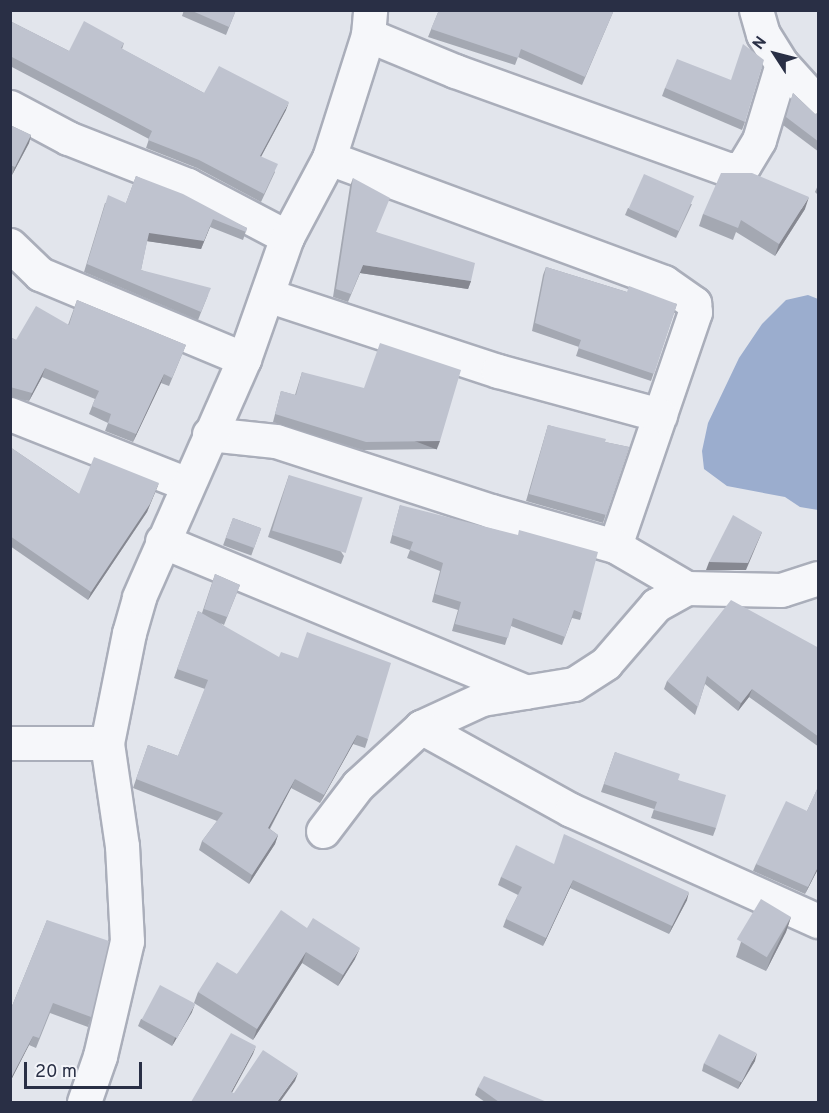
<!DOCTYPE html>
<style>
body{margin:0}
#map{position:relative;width:829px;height:1113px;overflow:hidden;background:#e2e5ec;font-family:Overpass,sans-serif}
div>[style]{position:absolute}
.water>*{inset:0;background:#9badce}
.roads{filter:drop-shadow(2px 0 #aaaeba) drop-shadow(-2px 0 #aaaeba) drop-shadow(0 2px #aaaeba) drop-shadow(0 -2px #aaaeba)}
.minor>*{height:33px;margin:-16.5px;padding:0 16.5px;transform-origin:16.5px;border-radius:16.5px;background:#f6f7fa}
.wall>*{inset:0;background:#a4a8b2;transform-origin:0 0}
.shaded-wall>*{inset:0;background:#868891;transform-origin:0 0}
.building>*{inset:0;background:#bfc3cf;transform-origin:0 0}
span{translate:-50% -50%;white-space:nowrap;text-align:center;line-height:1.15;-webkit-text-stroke:5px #f3f4f9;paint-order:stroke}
.frame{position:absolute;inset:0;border:12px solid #292f45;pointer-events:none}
.north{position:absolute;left:745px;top:24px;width:60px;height:60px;-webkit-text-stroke:4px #f3f4f9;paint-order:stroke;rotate:306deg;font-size:16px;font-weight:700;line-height:24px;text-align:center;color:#292f45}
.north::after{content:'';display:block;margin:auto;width:21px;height:27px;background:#292f45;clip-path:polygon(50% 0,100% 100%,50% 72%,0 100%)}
.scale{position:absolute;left:24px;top:1062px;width:118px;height:27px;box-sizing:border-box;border:3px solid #292f45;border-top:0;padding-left:8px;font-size:18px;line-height:21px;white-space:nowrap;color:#292f45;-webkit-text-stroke:4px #f3f4f9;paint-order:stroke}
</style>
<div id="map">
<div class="water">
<i style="clip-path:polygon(808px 295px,818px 299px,818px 510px,800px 507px,785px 497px,727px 486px,704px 469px,702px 451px,708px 423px,739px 358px,762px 324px,786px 300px)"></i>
</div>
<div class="roads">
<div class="minor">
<i style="left:756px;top:10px;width:25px;rotate:74deg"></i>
<i style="left:763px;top:34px;width:36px;rotate:58deg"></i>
<i style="left:782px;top:64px;width:54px;rotate:48deg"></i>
<i style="left:368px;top:35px;width:94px;rotate:22.5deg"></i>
<i style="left:455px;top:71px;width:289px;rotate:19.8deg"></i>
<i style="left:727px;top:169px;width:11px"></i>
<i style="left:738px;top:169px;width:7px;rotate:-34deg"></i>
<i style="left:744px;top:165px;width:29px;rotate:-59deg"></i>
<i style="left:759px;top:140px;width:79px;rotate:-73.2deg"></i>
<i style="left:10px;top:107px;width:66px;rotate:28.1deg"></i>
<i style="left:68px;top:138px;width:129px;rotate:21.4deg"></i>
<i style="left:188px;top:185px;width:112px;rotate:27.7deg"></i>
<i style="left:329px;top:158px;width:357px;rotate:20.3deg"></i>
<i style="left:664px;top:282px;width:37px;rotate:35deg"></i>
<i style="left:694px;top:303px;width:9px;rotate:84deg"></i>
<i style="left:695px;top:312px;width:247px;rotate:108.9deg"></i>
<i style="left:10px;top:245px;width:42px;rotate:44deg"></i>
<i style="left:40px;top:274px;width:221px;rotate:22.6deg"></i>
<i style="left:267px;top:295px;width:243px;rotate:18.2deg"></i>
<i style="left:498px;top:371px;width:168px;rotate:15.2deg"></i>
<i style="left:10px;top:414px;width:190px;rotate:21.6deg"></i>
<i style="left:209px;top:434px;width:67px;rotate:6deg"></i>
<i style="left:276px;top:441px;width:226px;rotate:18deg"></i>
<i style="left:491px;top:511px;width:129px;rotate:15.8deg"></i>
<i style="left:615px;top:546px;width:83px;rotate:30.3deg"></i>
<i style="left:162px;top:541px;width:394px;rotate:22.5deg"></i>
<i style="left:421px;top:727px;width:67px;rotate:-24.7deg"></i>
<i style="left:482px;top:699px;width:93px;rotate:-9.3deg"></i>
<i style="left:574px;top:684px;width:38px;rotate:-33deg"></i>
<i style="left:606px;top:663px;width:77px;rotate:-49.2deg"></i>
<i style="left:656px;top:605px;width:35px;rotate:-29deg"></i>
<i style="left:687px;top:588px;width:94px;rotate:1.2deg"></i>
<i style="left:781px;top:590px;width:39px;rotate:-18deg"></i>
<i style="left:10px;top:743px;width:97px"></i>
<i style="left:323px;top:831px;width:58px;rotate:-52.7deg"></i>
<i style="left:358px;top:785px;width:86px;rotate:-42.6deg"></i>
<i style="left:421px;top:727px;width:171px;rotate:29deg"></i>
<i style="left:571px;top:810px;width:271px;rotate:24.2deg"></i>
<i style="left:84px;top:1102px;width:49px;rotate:-70.8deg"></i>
<i style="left:100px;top:1056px;width:118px;rotate:-76.8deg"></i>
<i style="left:127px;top:941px;width:95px;rotate:-93deg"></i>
<i style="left:122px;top:846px;width:104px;rotate:-98.3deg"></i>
<i style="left:107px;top:743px;width:112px;rotate:-78.7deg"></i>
<i style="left:129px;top:633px;width:37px;rotate:-74deg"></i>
<i style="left:139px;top:597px;width:260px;rotate:-66.2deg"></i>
<i style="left:244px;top:359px;width:129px;rotate:-70.6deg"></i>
<i style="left:287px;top:237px;width:89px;rotate:-62deg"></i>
<i style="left:329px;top:158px;width:129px;rotate:-72.4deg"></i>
<i style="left:368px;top:35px;width:25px;rotate:-85deg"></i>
</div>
</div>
<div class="wall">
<i style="clip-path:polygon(184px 10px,236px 10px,226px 35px,182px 16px)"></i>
<i style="clip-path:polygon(439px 10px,614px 10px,582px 85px,518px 57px,515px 65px,428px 37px)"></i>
<i style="clip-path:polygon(10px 21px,69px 51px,124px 43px,122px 49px,204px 93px,286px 110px,261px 157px,275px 172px,261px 202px,197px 168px,146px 148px,149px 139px,10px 66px)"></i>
<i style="clip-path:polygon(731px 80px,745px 122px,742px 130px,662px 96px,665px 88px)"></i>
<i style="clip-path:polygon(793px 93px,815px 114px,819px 113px,819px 152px,783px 125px)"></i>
<i style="clip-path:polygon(10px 125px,31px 135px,29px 143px,12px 175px,10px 174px)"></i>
<i style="clip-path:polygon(136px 176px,247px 228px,243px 240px,210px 227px,201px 249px,147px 241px,141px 270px,208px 295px,198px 320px,84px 272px,105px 203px,126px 203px)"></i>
<i style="clip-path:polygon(353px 178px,376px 232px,471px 281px,468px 289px,360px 273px,348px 302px,333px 297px,350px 186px)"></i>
<i style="clip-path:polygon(819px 183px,819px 196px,815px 192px)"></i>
<i style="clip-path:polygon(692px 204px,676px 238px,625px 215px,628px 208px)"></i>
<i style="clip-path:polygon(805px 209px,775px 256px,736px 232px,733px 240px,699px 226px,703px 214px)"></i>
<i style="clip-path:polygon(546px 267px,627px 292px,677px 304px,651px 381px,576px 356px,579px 347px,532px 331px,543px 275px)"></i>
<i style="clip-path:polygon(77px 300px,186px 345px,169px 386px,161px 383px,133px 442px,105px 431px,108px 423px,89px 414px,95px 399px,42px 377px,29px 401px,10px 397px,10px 337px,16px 340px,68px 325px)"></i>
<i style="clip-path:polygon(302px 372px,437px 449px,363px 450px,273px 422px,281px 391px,295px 395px)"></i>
<i style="clip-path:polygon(548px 425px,605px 442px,629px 447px,603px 523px,526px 501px)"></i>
<i style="clip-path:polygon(10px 447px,79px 494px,155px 492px,147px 512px,88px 600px,10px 546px)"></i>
<i style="clip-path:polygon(289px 475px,344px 556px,341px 564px,268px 537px)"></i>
<i style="clip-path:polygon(400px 505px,582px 613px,580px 620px,572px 618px,562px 645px,511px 626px,505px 645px,452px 631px,458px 610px,432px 602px,440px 571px,407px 558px,410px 550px,390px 543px)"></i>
<i style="left:233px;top:518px;width:30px;height:29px;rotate:20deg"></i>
<i style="clip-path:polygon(215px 574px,240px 585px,224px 625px,220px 623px,368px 739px,365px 748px,353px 744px,320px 803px,291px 788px,270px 829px,278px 835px,275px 844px,249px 884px,199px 850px,202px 841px,217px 821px,133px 788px,148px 745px,178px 756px,205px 689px,174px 678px,198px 611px,202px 613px)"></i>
<i style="clip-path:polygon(819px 648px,819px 747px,749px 697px,738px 711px,705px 684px,695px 715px,664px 689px,667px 681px)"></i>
<i style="clip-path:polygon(615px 752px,678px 780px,716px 828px,713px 836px,651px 818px,654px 809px,601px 792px)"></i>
<i style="clip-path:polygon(819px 785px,819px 867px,805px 894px,753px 871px,756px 864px,807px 811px)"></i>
<i style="clip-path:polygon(554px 864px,687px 900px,669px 934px,570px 888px,543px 946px,503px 927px,506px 919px,518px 895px,498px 885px,501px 877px)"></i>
<i style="clip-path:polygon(791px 917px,786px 932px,766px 971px,736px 957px,741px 942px)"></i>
<i style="clip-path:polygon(47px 920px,91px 1017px,88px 1027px,50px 1013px,36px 1048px,29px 1045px,10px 1082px,10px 1011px)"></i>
<i style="clip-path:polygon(307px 928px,355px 959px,338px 986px,302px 963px,253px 1040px,194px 1003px,198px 992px,237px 974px)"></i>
<i style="clip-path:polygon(192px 1012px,172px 1046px,138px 1026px,141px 1019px)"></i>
<i style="clip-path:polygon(755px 1061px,738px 1089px,702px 1071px,704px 1063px)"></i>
<i style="clip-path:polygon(478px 1087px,547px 1102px,485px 1102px,475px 1095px)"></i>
</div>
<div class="shaded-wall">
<i style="clip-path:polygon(289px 102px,286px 110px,257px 164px,260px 156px)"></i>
<i style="clip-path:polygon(31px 135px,29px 143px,12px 175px,15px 167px)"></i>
<i style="clip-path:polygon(809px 197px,805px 209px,775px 256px,779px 244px)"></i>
<i style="clip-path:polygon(210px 227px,201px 249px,146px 241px,149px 233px)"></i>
<i style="clip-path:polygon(363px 265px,471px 281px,468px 289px,360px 273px,348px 302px)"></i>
<i style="clip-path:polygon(45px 368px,42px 377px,29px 401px,32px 393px)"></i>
<i style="clip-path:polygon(164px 374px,161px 383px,133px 442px,136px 434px)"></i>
<i style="left:440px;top:441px;width:9px;height:74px;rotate:111deg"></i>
<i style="clip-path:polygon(159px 483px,147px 512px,88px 600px,91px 592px)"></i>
<i style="clip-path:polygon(762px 532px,746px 570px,706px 570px,709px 562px)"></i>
<i style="clip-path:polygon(752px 689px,749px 697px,738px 711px,741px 703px)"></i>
<i style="clip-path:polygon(357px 735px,353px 744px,320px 803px,324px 795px)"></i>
<i style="clip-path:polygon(295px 779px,291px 788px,265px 837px,268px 828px)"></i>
<i style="clip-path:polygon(278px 835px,275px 844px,249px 884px,252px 875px)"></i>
<i style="clip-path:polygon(819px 865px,819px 867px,805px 894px,808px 887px)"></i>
<i style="clip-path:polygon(573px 880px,570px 888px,543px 946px,546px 938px)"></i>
<i style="clip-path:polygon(689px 892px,687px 900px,669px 934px,672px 926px)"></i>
<i style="clip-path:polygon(791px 917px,786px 932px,766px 971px,772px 956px)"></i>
<i style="clip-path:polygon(360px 948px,355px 959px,338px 986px,343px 975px)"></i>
<i style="clip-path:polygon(306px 952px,302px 963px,253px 1040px,257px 1029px)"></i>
<i style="clip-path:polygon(195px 1004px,192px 1012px,172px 1046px,175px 1038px)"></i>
<i style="clip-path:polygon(33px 1036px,29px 1045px,10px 1082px,10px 1080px)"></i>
<i style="clip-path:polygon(256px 1046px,253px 1054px,228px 1100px,231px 1092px)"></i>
<i style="clip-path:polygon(757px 1053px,755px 1061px,738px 1089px,741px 1081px)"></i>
<i style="clip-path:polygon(298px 1073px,295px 1081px,280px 1102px,277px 1102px)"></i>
</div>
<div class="building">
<i style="clip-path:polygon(190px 10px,236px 10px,229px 27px)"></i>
<i style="clip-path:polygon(439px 10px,614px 10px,585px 77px,521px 49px,518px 58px,431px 29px)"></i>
<i style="clip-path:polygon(10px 21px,69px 51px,84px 21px,124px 43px,121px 48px,204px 93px,219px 66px,289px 102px,260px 156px,278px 164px,264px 194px,199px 160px,148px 140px,152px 131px,10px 56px)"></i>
<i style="clip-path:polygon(743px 44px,764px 60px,745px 122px,665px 88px,677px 59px,731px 80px)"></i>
<i style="clip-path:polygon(793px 93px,815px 114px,819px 113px,819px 142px,786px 117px)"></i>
<i style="clip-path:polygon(10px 125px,31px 135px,15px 167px,10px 165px)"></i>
<i style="clip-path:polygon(721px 173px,752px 173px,809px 197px,779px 244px,741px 220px,738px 228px,703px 214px)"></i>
<i style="left:644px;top:174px;width:55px;height:38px;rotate:24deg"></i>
<i style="clip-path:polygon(136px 176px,183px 194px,247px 228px,246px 232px,213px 219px,204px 241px,149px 233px,141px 270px,211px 288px,201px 312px,87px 264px,108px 195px,126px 203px)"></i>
<i style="clip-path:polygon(353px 178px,390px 198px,376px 232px,475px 263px,471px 281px,363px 265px,351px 294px,336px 289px)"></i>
<i style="clip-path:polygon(546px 267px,627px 292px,629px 286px,677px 304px,654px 374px,578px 348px,581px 340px,535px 323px)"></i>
<i style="clip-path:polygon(77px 300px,186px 345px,172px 378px,164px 374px,136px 434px,108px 423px,111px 414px,92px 406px,99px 391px,45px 368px,32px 393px,10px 387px,10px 337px,16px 340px,36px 306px,69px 325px)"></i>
<i style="clip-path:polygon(380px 343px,461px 370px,440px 441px,366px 442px,275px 414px,281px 391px,296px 395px,302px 372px,364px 388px)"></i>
<i style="clip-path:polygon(548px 425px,606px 439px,605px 442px,629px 447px,606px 515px,529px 494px)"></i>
<i style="clip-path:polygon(10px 447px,79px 494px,94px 457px,159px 483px,150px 504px,91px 592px,10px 536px)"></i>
<i style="left:289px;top:475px;width:77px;height:58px;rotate:17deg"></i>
<i style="clip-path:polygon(400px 505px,518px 535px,519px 530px,598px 552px,582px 613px,574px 610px,565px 637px,513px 618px,508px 638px,455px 624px,461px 602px,435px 594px,443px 563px,410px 550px,413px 542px,392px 535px)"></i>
<i style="clip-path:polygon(733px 515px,762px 532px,748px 563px,709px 562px)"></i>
<i style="left:233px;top:518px;width:30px;height:21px;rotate:20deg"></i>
<i style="clip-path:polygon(215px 574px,240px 585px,227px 617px,204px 609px)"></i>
<i style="clip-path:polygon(731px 600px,819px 648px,819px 737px,752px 689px,741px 703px,707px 676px,698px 707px,667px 681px)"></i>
<i style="clip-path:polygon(198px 611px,279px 657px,281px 652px,298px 658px,307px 632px,391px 663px,368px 739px,357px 735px,324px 795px,295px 779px,268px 828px,278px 835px,252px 875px,202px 841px,223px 813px,136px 779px,148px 745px,178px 756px,208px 680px,177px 669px)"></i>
<i style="clip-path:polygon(615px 752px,680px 774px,678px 780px,726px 795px,716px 828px,654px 810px,657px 802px,604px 784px)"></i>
<i style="clip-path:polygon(819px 785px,819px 865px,808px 887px,756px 864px,786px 801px,807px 811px)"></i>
<i style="clip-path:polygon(564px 834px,689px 892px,672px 926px,573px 880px,546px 938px,506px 919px,522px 887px,501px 877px,516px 845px,554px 864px)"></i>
<i style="left:761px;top:899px;width:35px;height:47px;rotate:31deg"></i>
<i style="clip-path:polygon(281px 910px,307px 928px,313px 918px,360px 948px,343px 975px,306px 952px,257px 1029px,198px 992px,217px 962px,237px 974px)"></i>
<i style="clip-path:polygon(47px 920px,109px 941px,91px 1017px,53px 1003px,39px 1038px,33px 1036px,10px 1080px,10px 1011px)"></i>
<i style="left:160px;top:985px;width:40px;height:39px;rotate:28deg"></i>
<i style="clip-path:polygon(231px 1033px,256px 1046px,231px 1092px,234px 1093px,263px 1050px,298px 1073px,277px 1102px,191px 1102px)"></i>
<i style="left:719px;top:1034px;width:42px;height:33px;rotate:27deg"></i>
<i style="clip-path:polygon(484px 1076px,547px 1102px,499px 1102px,478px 1087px)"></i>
</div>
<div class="frame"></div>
<div class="north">N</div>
<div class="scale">20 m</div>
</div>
